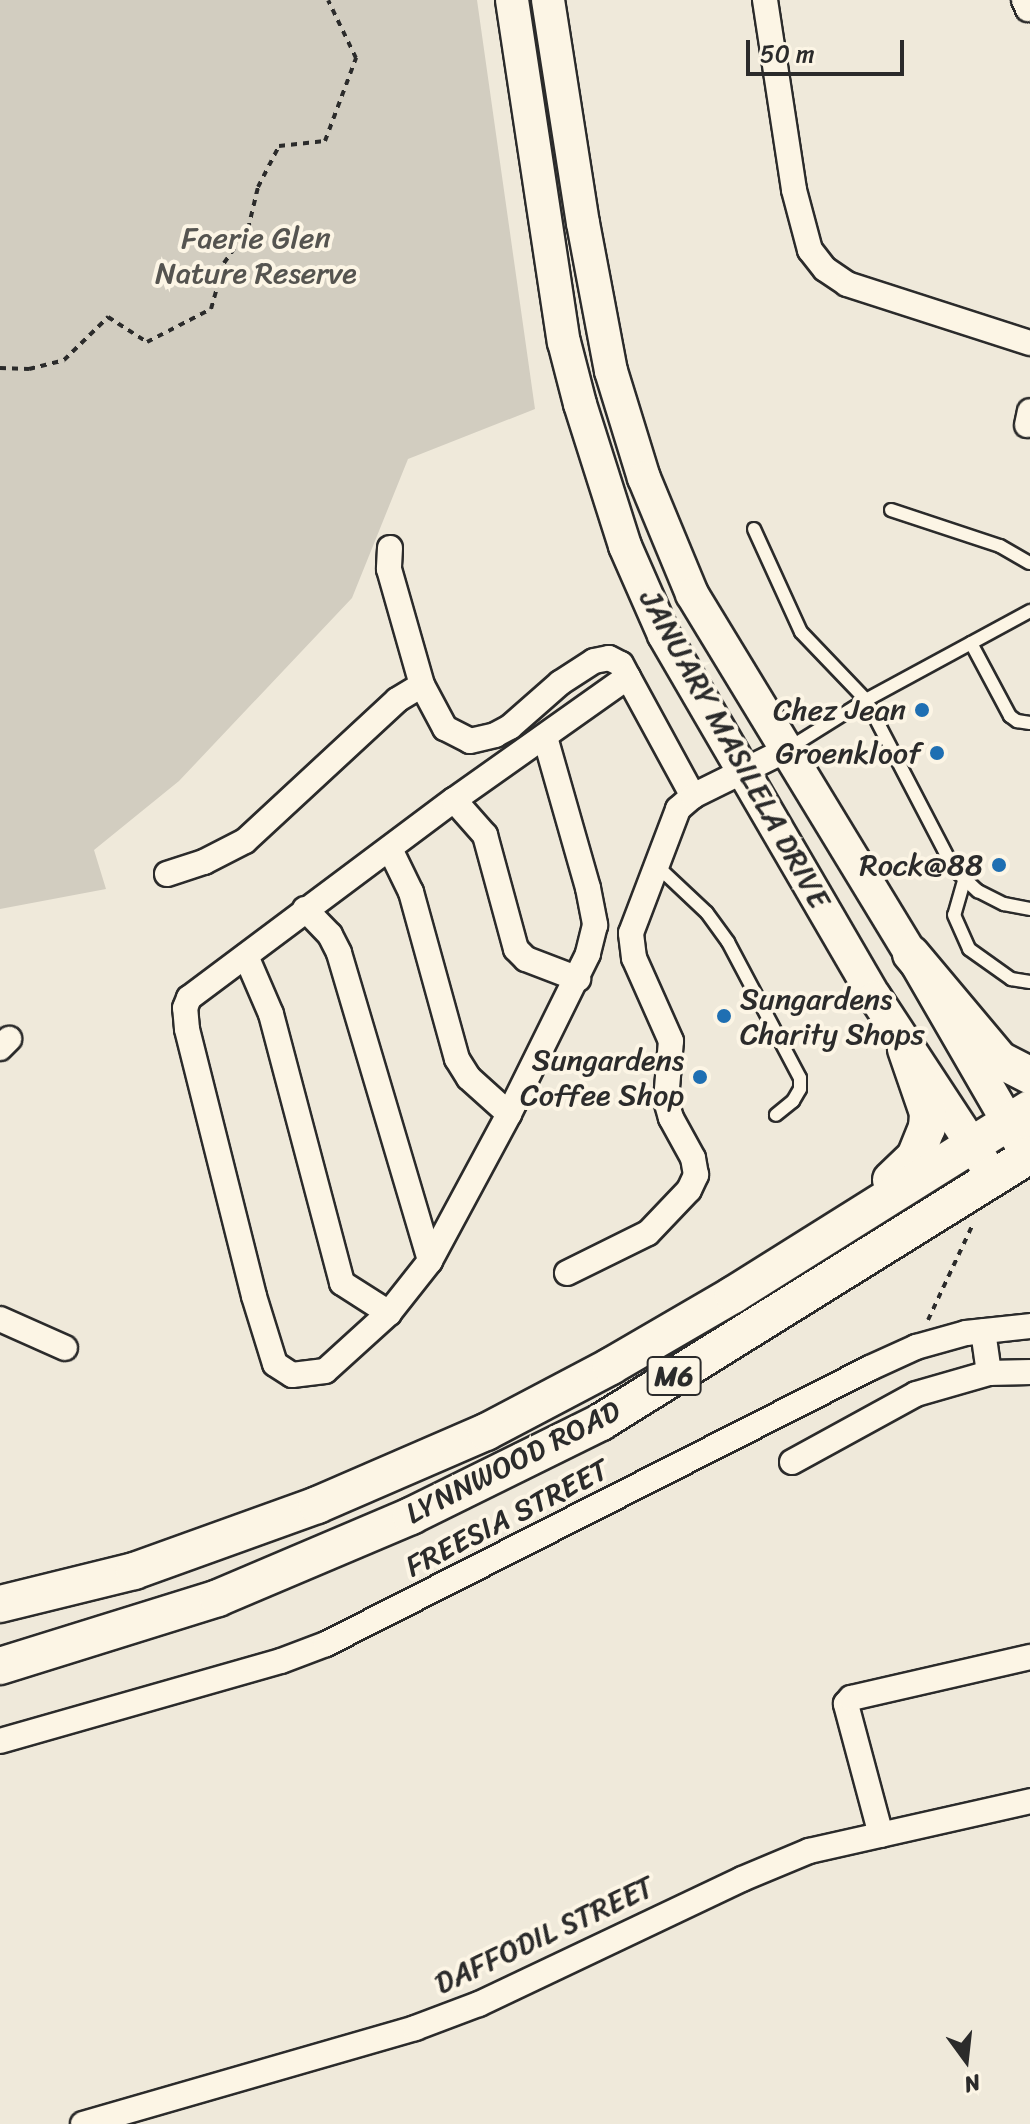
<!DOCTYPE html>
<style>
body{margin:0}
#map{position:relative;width:1030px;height:2124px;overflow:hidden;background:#efe9da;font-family:Sriracha,sans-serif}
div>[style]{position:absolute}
.green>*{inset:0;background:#d2cdc0}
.path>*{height:4px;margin-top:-2px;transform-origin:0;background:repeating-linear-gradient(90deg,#2b2b2b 0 6px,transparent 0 12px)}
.roads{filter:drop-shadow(2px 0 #2b2b2b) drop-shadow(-2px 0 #2b2b2b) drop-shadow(0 2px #2b2b2b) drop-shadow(0 -2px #2b2b2b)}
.lane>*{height:12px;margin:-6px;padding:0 6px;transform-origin:6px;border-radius:6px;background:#fcf5e5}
.street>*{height:24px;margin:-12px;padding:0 12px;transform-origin:12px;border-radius:12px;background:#fcf5e5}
.secondary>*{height:32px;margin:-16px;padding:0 16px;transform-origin:16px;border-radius:16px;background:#fcf5e5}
.primary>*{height:36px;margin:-18px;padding:0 18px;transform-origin:18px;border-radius:18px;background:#fcf5e5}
.dots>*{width:22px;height:22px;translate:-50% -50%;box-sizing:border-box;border:4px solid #fcf5e5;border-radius:50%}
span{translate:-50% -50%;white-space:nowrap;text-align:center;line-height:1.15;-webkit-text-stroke:8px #fcf5e5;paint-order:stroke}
.shield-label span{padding:2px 6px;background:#fcf5e5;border:2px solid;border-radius:6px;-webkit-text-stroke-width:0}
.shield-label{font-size:28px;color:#2b2b2b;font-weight:700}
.park-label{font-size:30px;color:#555450}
.poi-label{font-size:30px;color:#2b2b2b}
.right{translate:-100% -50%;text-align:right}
.left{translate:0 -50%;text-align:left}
.street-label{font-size:30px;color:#2b2b2b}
.north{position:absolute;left:926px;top:2020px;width:80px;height:80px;-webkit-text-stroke:6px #fcf5e5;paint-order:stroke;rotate:165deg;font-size:22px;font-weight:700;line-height:32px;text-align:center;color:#2b2b2b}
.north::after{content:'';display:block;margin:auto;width:28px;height:36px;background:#2b2b2b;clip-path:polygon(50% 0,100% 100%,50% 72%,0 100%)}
.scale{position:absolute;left:746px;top:40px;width:158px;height:36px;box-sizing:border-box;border:4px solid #2b2b2b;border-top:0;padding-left:10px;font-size:24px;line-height:28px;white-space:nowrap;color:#2b2b2b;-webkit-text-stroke:6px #fcf5e5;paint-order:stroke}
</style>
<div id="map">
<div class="green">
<i style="clip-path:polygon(0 0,477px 0,535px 409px,408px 459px,352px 598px,179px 781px,94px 850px,106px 889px,0 909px)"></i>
</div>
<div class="path">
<i style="left:0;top:368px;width:29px;rotate:2deg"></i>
<i style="left:29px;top:369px;width:36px;rotate:-14deg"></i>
<i style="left:64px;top:360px;width:62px;rotate:-44.3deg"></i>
<i style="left:108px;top:317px;width:46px;rotate:32.7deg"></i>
<i style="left:147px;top:342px;width:72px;rotate:-27.3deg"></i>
<i style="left:211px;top:309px;width:48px;rotate:-74.2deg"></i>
<i style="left:224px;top:263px;width:42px;rotate:-54.8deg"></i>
<i style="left:248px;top:229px;width:43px;rotate:-76.6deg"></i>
<i style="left:258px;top:187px;width:46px;rotate:-62.9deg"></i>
<i style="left:279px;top:146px;width:46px;rotate:-6.2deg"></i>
<i style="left:325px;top:141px;width:89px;rotate:-69.5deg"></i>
<i style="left:356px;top:58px;width:64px;rotate:-115.8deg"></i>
<i style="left:928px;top:1320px;width:104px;rotate:-64.9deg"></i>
</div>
<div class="roads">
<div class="lane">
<i style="left:891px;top:510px;width:115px;rotate:18.3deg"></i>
<i style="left:1000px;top:546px;width:34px;rotate:30deg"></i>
<i style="left:754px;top:529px;width:113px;rotate:65.5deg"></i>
<i style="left:801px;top:632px;width:94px;rotate:46.3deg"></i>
<i style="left:866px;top:700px;width:191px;rotate:62.5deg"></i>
<i style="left:954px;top:869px;width:33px;rotate:43deg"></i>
<i style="left:978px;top:891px;width:29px;rotate:27deg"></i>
<i style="left:1004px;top:904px;width:26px;rotate:11deg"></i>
<i style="left:971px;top:643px;width:83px;rotate:61.9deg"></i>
<i style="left:1010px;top:716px;width:9px;rotate:36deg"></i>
<i style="left:1017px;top:721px;width:13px;rotate:9deg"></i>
<i style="left:786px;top:750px;width:94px;rotate:-32deg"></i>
<i style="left:866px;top:700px;width:187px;rotate:-28.5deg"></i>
<i style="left:655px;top:864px;width:71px;rotate:43.3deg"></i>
<i style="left:707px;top:913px;width:36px;rotate:54deg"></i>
<i style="left:728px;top:942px;width:154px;rotate:62.1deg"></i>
<i style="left:800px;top:1078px;width:11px;rotate:90deg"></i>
<i style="left:800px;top:1089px;width:14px;rotate:120deg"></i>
<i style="left:793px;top:1101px;width:22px;rotate:141deg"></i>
<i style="left:964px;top:881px;width:35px;rotate:106deg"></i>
<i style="left:954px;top:915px;width:37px;rotate:66deg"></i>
<i style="left:969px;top:949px;width:52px;rotate:35.5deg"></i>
<i style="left:1011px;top:979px;width:19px;rotate:9deg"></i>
</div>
<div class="street">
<i style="left:765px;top:0;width:192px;rotate:81.3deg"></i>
<i style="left:794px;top:190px;width:62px;rotate:75.1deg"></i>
<i style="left:810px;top:250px;width:24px;rotate:52deg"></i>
<i style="left:825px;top:269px;width:27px;rotate:34deg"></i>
<i style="left:847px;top:284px;width:192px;rotate:17.9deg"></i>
<i style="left:1024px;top:0;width:10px;rotate:66deg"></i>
<i style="left:1027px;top:425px;width:14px;rotate:-78deg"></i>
<i style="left:390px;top:548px;width:21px;rotate:93deg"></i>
<i style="left:389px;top:569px;width:121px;rotate:74.1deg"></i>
<i style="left:422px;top:685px;width:49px;rotate:61.9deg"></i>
<i style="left:445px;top:728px;width:28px;rotate:27deg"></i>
<i style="left:470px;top:741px;width:26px;rotate:-13deg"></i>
<i style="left:495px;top:735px;width:17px;rotate:-28deg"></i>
<i style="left:510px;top:727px;width:67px;rotate:-41.3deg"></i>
<i style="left:560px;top:683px;width:40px;rotate:-32.9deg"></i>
<i style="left:594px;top:661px;width:15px;rotate:-11deg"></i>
<i style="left:609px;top:658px;width:13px;rotate:27deg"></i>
<i style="left:621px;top:664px;width:15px;rotate:62deg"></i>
<i style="left:545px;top:737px;width:157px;rotate:74.1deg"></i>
<i style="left:588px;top:888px;width:38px;rotate:79deg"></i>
<i style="left:595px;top:925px;width:30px;rotate:104deg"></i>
<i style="left:588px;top:954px;width:178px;rotate:116.3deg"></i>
<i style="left:509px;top:1114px;width:167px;rotate:118.3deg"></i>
<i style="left:430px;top:1261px;width:66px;rotate:128.3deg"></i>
<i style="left:389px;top:1313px;width:86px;rotate:137.8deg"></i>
<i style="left:325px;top:1371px;width:33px;rotate:173deg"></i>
<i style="left:292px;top:1375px;width:20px;rotate:-147deg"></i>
<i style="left:275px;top:1364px;width:71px;rotate:-107.2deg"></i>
<i style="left:254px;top:1296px;width:275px;rotate:-104.1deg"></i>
<i style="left:187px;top:1029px;width:21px;rotate:-95deg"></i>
<i style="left:185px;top:1008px;width:11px;rotate:-68deg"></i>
<i style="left:189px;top:998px;width:331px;rotate:-36.8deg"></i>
<i style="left:454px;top:800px;width:213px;rotate:-35.3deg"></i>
<i style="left:628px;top:677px;width:136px;rotate:61.4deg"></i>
<i style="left:454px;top:800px;width:47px;rotate:48.5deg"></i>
<i style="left:485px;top:835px;width:118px;rotate:74.8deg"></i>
<i style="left:516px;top:949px;width:14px;rotate:45deg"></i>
<i style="left:526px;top:959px;width:56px;rotate:21deg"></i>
<i style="left:390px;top:849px;width:48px;rotate:64deg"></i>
<i style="left:411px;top:892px;width:173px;rotate:74.6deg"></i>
<i style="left:457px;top:1059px;width:22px;rotate:58deg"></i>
<i style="left:469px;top:1078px;width:54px;rotate:42deg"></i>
<i style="left:167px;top:874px;width:39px;rotate:-18deg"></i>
<i style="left:204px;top:862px;width:46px;rotate:-27.1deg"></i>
<i style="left:245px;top:841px;width:207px;rotate:-42.8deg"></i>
<i style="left:397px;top:700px;width:29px;rotate:-31deg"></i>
<i style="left:305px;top:909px;width:36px;rotate:46deg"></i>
<i style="left:330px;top:935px;width:20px;rotate:63deg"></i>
<i style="left:339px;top:953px;width:321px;rotate:73.5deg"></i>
<i style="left:246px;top:956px;width:63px;rotate:66.7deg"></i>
<i style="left:271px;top:1014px;width:278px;rotate:75.2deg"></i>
<i style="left:342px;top:1283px;width:56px;rotate:32.6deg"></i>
<i style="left:0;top:1048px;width:13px;rotate:-45deg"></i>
<i style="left:567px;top:1273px;width:90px;rotate:-26.3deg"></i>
<i style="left:648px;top:1233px;width:59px;rotate:-46.4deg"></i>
<i style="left:689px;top:1190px;width:17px;rotate:-65deg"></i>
<i style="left:696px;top:1175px;width:17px;rotate:-100deg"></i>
<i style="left:693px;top:1158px;width:46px;rotate:-118.8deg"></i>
<i style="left:671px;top:1118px;width:19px;rotate:-106deg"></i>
<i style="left:666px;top:1100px;width:59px;rotate:-85.2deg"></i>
<i style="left:671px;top:1041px;width:91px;rotate:-114deg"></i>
<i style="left:634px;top:958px;width:25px;rotate:-97deg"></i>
<i style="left:631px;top:933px;width:133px;rotate:-69.2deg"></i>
<i style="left:678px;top:809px;width:20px;rotate:-41deg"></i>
<i style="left:693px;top:796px;width:102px;rotate:-26.3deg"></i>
<i style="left:0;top:1319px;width:71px;rotate:24deg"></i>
<i style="left:989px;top:1373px;width:41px;rotate:-1.4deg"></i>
<i style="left:792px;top:1462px;width:141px;rotate:-28.7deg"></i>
<i style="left:916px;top:1394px;width:76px;rotate:-16deg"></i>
<i style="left:989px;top:1373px;width:42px;rotate:-98.1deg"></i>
<i style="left:0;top:1741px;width:292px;rotate:-15.9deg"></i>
<i style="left:281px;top:1661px;width:48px;rotate:-20.7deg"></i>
<i style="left:326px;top:1644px;width:610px;rotate:-26.9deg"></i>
<i style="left:870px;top:1368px;width:51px;rotate:-24.5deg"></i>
<i style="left:916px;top:1347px;width:52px;rotate:-15.6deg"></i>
<i style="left:966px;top:1333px;width:64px;rotate:-6.2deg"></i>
<i style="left:881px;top:1835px;width:136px;rotate:-105deg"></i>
<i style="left:846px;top:1704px;width:8px;rotate:-50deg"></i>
<i style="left:851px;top:1698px;width:184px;rotate:-12.9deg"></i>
<i style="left:83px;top:2124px;width:346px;rotate:-16.1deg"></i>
<i style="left:415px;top:2028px;width:68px;rotate:-20.6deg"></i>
<i style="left:479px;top:2004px;width:291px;rotate:-25.4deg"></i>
<i style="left:742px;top:1879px;width:73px;rotate:-22.7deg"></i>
<i style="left:809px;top:1851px;width:227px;rotate:-12.7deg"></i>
</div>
<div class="secondary">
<i style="left:512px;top:0;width:346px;rotate:81.4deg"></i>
<i style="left:564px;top:342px;width:64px;rotate:75.5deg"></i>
<i style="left:580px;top:404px;width:149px;rotate:72.4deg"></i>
<i style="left:625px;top:546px;width:97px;rotate:66.3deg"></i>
<i style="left:664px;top:635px;width:419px;rotate:59.8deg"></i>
<i style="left:875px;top:997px;width:217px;rotate:56.7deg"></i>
<i style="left:548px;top:0;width:226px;rotate:81.1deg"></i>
<i style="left:583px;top:223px;width:151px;rotate:79.3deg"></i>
<i style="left:611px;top:371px;width:112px;rotate:72.9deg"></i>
<i style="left:644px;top:478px;width:126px;rotate:67.5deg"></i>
<i style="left:692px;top:594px;width:421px;rotate:58.7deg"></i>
<i style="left:911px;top:954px;width:222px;rotate:60deg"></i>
</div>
<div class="primary">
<i style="left:911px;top:954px;width:138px;rotate:50deg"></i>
<i style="left:1000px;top:1060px;width:34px;rotate:27deg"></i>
<i style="left:891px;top:1180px;width:33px;rotate:-44deg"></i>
<i style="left:915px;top:1157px;width:31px;rotate:-68deg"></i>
<i style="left:927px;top:1128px;width:15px;rotate:-86deg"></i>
<i style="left:928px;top:1113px;width:68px;rotate:-109deg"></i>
<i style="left:0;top:1604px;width:138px;rotate:-13.8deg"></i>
<i style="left:134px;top:1571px;width:195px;rotate:-19.8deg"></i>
<i style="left:317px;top:1505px;width:184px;rotate:-23.4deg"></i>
<i style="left:486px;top:1432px;width:141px;rotate:-27.8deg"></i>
<i style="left:611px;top:1366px;width:141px;rotate:-30.2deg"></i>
<i style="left:733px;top:1295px;width:350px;rotate:-32.1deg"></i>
<i style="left:0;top:1666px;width:228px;rotate:-17.3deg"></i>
<i style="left:218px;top:1598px;width:210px;rotate:-23deg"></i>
<i style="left:411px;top:1516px;width:212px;rotate:-26.3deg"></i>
<i style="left:601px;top:1422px;width:505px;rotate:-31.9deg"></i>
</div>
</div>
<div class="dots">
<i style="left:922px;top:710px;background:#1f6fb2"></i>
<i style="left:937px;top:753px;background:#1f6fb2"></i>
<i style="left:999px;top:865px;background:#1f6fb2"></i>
<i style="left:724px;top:1016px;background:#1f6fb2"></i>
<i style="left:700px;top:1077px;background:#1f6fb2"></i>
</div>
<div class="shield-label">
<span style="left:674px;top:1376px">M6</span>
</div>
<div class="park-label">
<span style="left:256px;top:255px">Faerie Glen<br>Nature Reserve</span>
</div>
<div class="poi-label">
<span class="right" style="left:906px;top:710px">Chez Jean</span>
<span class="right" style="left:921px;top:753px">Groenkloof</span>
<span class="right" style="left:983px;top:865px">Rock@88</span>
<span class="left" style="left:740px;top:1016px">Sungardens<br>Charity Shops</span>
<span class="right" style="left:684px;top:1077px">Sungardens<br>Coffee Shop</span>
</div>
<div class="street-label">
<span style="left:735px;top:749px;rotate:61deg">JANUARY MASILELA DRIVE</span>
<span style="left:513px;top:1462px;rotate:-27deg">LYNNWOOD ROAD</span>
<span style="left:507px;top:1518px;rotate:-27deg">FREESIA STREET</span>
<span style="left:544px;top:1935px;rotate:-25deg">DAFFODIL STREET</span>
</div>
<div class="north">N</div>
<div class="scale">50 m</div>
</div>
